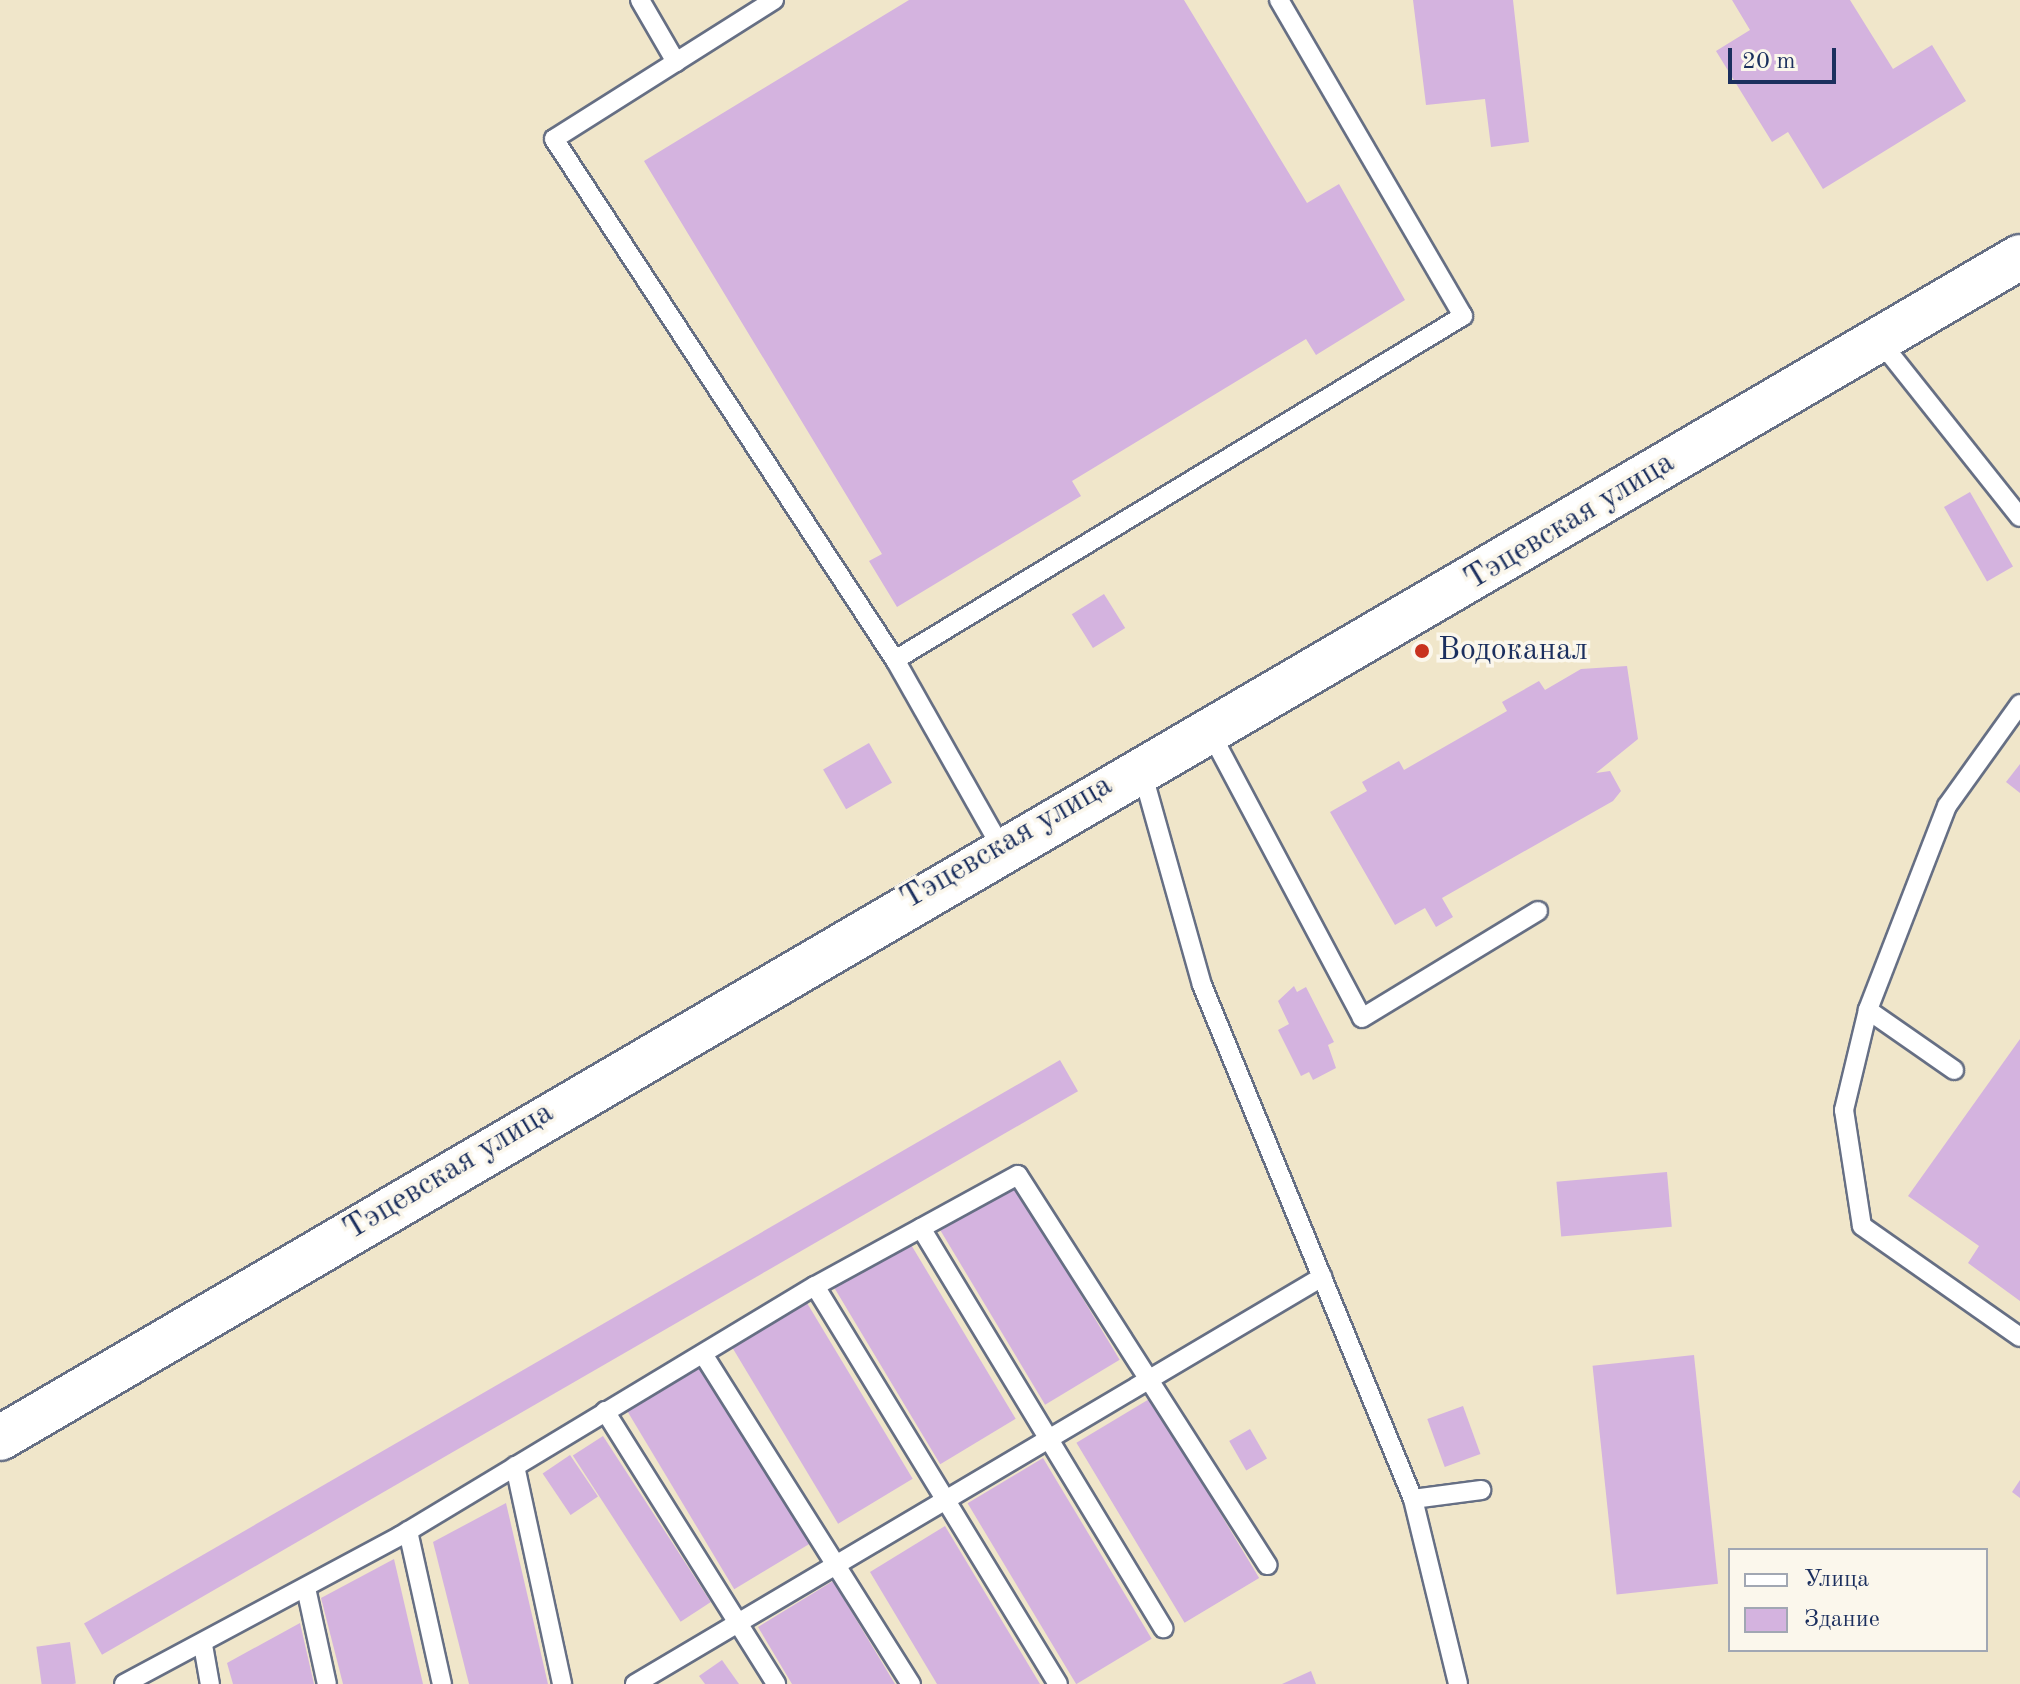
<!DOCTYPE html>
<meta charset="utf-8">
<style>
body{margin:0}
#map{position:relative;width:2020px;height:1684px;overflow:hidden;background:#f0e6ca;font-family:"Old Standard TT",serif}
div>[style]{position:absolute}
.building>*{inset:0;background:#d4b3df;transform-origin:0 0}
.roads{filter:drop-shadow(2px 0 #666f84) drop-shadow(-2px 0 #666f84) drop-shadow(0 2px #666f84) drop-shadow(0 -2px #666f84)}
.service>*{height:18px;margin:-9px;padding:0 9px;transform-origin:9px;border-radius:9px;background:#fff}
.secondary>*{height:44px;margin:-22px;padding:0 22px;transform-origin:22px;border-radius:22px;background:#fff}
.dots>*{width:22px;height:22px;translate:-50% -50%;box-sizing:border-box;border:4px solid #fbf7ec;border-radius:50%}
span{translate:-50% -50%;white-space:nowrap;text-align:center;line-height:1.15;-webkit-text-stroke:7px #fbf7ec;paint-order:stroke}
.street-label{font-size:32px;color:#1b2f5e}
.poi-label{font-size:32px;color:#1b2f5e}
.left{translate:0 -50%;text-align:left}
.legend{position:absolute;left:1728px;top:1548px;width:260px;height:104px;box-sizing:border-box;background:#fbf7ec;border:2px solid #a1a7b3;margin:0;padding:10px 14px;list-style:none;font-size:24px;color:#1b2f5e}
.legend li{display:flex;align-items:center;gap:16px;height:40px}
.legend b{width:40px;border:2px solid #a1a7b3}
.scale{position:absolute;left:1728px;top:48px;width:108px;height:36px;box-sizing:border-box;border:4px solid #1b2f5e;border-top:0;padding-left:10px;font-size:24px;line-height:28px;white-space:nowrap;color:#1b2f5e;-webkit-text-stroke:6px #fbf7ec;paint-order:stroke}
</style>
<div id="map">
<div class="building">
<i style="clip-path:polygon(909px 0,1184px 0,1307px 203px,1339px 184px,1405px 300px,1316px 355px,1306px 339px,1072px 481px,1081px 496px,897px 607px,869px 561px,882px 554px,644px 161px)"></i>
<i style="clip-path:polygon(1413px 0,1513px 0,1529px 142px,1491px 147px,1485px 99px,1426px 105px)"></i>
<i style="clip-path:polygon(1732px 0,1850px 0,1893px 69px,1932px 45px,1966px 101px,1823px 189px,1788px 132px,1772px 142px,1716px 51px,1750px 30px)"></i>
<i style="left:1970px;top:492px;width:86px;height:30px;rotate:60deg"></i>
<i style="left:1104px;top:594px;width:40px;height:38px;rotate:58deg"></i>
<i style="clip-path:polygon(1627px 666px,1638px 739px,1596px 773px,1610px 771px,1621px 791px,1613px 801px,1442px 898px,1453px 917px,1436px 927px,1425px 908px,1395px 925px,1330px 812px,1367px 791px,1362px 782px,1399px 761px,1404px 770px,1507px 711px,1502px 702px,1539px 681px,1545px 690px,1581px 669px)"></i>
<i style="left:869px;top:743px;width:46px;height:53px;rotate:60deg"></i>
<i style="clip-path:polygon(2020px 764px,2020px 793px,2006px 782px)"></i>
<i style="clip-path:polygon(1294px 986px,1297px 992px,1306px 987px,1334px 1042px,1328px 1045px,1336px 1068px,1313px 1080px,1309px 1072px,1301px 1076px,1278px 1030px,1289px 1024px,1278px 1001px)"></i>
<i style="clip-path:polygon(2020px 1039px,2020px 1301px,1968px 1263px,1979px 1246px,1908px 1196px)"></i>
<i style="left:1060px;top:1060px;width:36px;height:1127px;rotate:60deg"></i>
<i style="left:1667px;top:1172px;width:55px;height:111px;rotate:85deg"></i>
<i style="left:1011px;top:1179px;width:211px;height:87px;rotate:59deg"></i>
<i style="left:907px;top:1238px;width:211px;height:88px;rotate:59deg"></i>
<i style="left:804px;top:1298px;width:211px;height:87px;rotate:59deg"></i>
<i style="left:1694px;top:1355px;width:230px;height:102px;rotate:84deg"></i>
<i style="left:701px;top:1363px;width:211px;height:88px;rotate:59deg"></i>
<i style="left:1151px;top:1398px;width:210px;height:87px;rotate:59deg"></i>
<i style="left:1463px;top:1406px;width:51px;height:38px;rotate:70deg"></i>
<i style="left:1250px;top:1429px;width:34px;height:24px;rotate:60deg"></i>
<i style="left:603px;top:1436px;width:198px;height:36px;rotate:57deg"></i>
<i style="left:570px;top:1455px;width:50px;height:33px;rotate:56deg"></i>
<i style="left:1043px;top:1458px;width:211px;height:88px;rotate:59deg"></i>
<i style="clip-path:polygon(2020px 1480px,2020px 1498px,2012px 1492px)"></i>
<i style="clip-path:polygon(506px 1503px,548px 1684px,469px 1684px,433px 1542px)"></i>
<i style="clip-path:polygon(945px 1526px,1040px 1684px,937px 1684px,870px 1572px)"></i>
<i style="clip-path:polygon(394px 1559px,423px 1684px,343px 1684px,321px 1598px)"></i>
<i style="clip-path:polygon(833px 1581px,895px 1684px,792px 1684px,758px 1627px)"></i>
<i style="clip-path:polygon(300px 1623px,314px 1684px,233px 1684px,227px 1663px)"></i>
<i style="left:70px;top:1642px;width:42px;height:34px;rotate:82deg"></i>
<i style="clip-path:polygon(722px 1660px,739px 1684px,705px 1684px,699px 1676px)"></i>
<i style="clip-path:polygon(1311px 1671px,1316px 1684px,1282px 1684px)"></i>
</div>
<div class="roads">
<div class="service">
<i style="left:640px;top:0;width:72px;rotate:59.9deg"></i>
<i style="left:774px;top:0;width:260px;rotate:147.7deg"></i>
<i style="left:554px;top:139px;width:623px;rotate:56.79deg"></i>
<i style="left:1879px;top:340px;width:226px;rotate:51.5deg"></i>
<i style="left:2020px;top:704px;width:125px;rotate:125.6deg"></i>
<i style="left:1947px;top:806px;width:219px;rotate:111.2deg"></i>
<i style="left:1868px;top:1010px;width:103px;rotate:103.5deg"></i>
<i style="left:1844px;top:1110px;width:117px;rotate:81.2deg"></i>
<i style="left:1862px;top:1226px;width:193px;rotate:35.1deg"></i>
<i style="left:1208px;top:728px;width:328px;rotate:62deg"></i>
<i style="left:1362px;top:1018px;width:206px;rotate:-31.3deg"></i>
<i style="left:1141px;top:768px;width:225px;rotate:74.3deg"></i>
<i style="left:1202px;top:985px;width:556px;rotate:67.68deg"></i>
<i style="left:1413px;top:1499px;width:190px;rotate:76.3deg"></i>
<i style="left:1001px;top:847px;width:215px;rotate:-119.5deg"></i>
<i style="left:895px;top:660px;width:664px;rotate:-31.2deg"></i>
<i style="left:1463px;top:316px;width:366px;rotate:-120.2deg"></i>
<i style="left:1868px;top:1010px;width:105px;rotate:34.9deg"></i>
<i style="left:921px;top:1228px;width:468px;rotate:58.8deg"></i>
<i style="left:815px;top:1286px;width:466px;rotate:58.6deg"></i>
<i style="left:703px;top:1354px;width:390px;rotate:57.8deg"></i>
<i style="left:605px;top:1411px;width:322px;rotate:57.9deg"></i>
<i style="left:515px;top:1466px;width:223px;rotate:77.8deg"></i>
<i style="left:1413px;top:1499px;width:69px;rotate:-7.5deg"></i>
<i style="left:408px;top:1531px;width:157px;rotate:77.5deg"></i>
<i style="left:306px;top:1588px;width:98px;rotate:77.7deg"></i>
<i style="left:203px;top:1645px;width:40px;rotate:80deg"></i>
<i style="left:124px;top:1684px;width:313px;rotate:-28.2deg"></i>
<i style="left:400px;top:1536px;width:484px;rotate:-31.1deg"></i>
<i style="left:815px;top:1286px;width:231px;rotate:-28.7deg"></i>
<i style="left:1018px;top:1175px;width:463px;rotate:57.4deg"></i>
<i style="left:635px;top:1684px;width:799px;rotate:-30.64deg"></i>
</div>
<div class="secondary">
<i style="left:0;top:1438px;width:2340px;rotate:-30.31deg"></i>
</div>
</div>
<div class="dots">
<i style="left:1422px;top:651px;background:#c8321e"></i>
</div>
<div class="street-label">
<span style="left:1570px;top:522px;rotate:-31deg">Тэцевская улица</span>
<span style="left:1007px;top:843px;rotate:-30deg">Тэцевская улица</span>
<span style="left:449px;top:1172px;rotate:-31deg">Тэцевская улица</span>
</div>
<div class="poi-label">
<span class="left" style="left:1438px;top:651px">Водоканал</span>
</div>
<ul class="legend">
<li><b style="height:10px;background:#fff"></b>Улица</li>
<li><b style="height:22px;background:#d4b3df"></b>Здание</li>
</ul>
<div class="scale">20 m</div>
</div>
